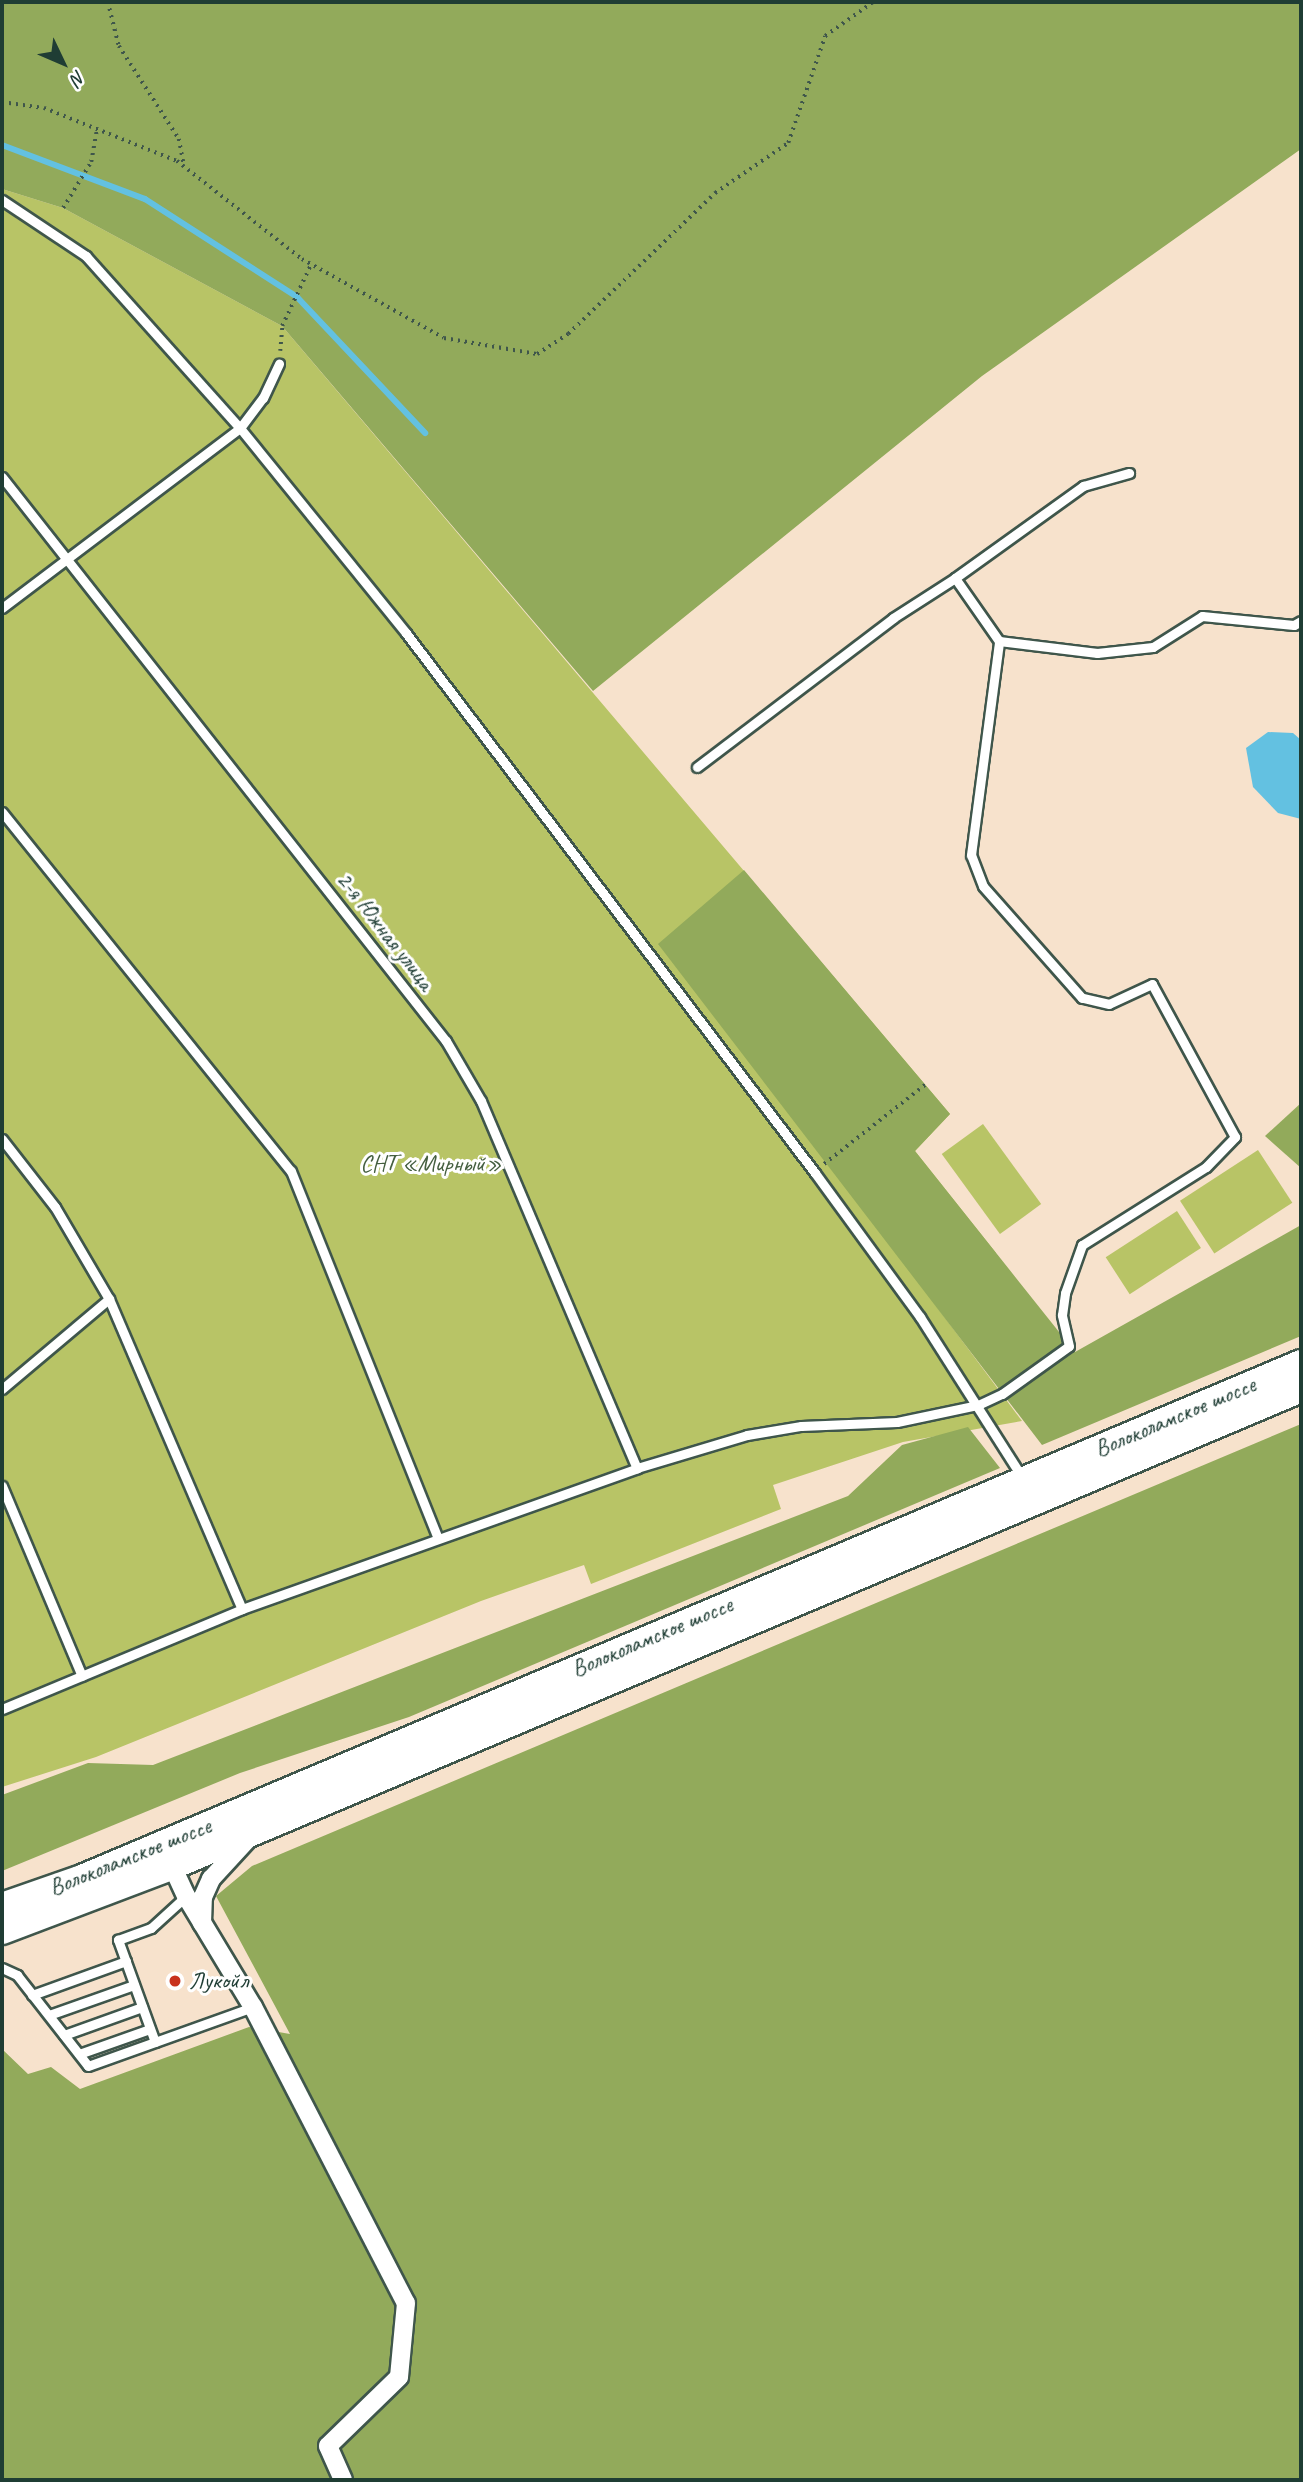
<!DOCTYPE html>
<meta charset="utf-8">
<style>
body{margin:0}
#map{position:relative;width:1303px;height:2482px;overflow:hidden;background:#f7e2cc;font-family:Caveat,sans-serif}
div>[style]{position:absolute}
.green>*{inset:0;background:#b8c466;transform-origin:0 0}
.forest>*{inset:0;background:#92aa5b}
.water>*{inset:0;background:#63c1e1}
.stream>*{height:6px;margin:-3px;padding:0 3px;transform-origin:3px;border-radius:3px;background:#63c1e1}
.path>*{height:3.5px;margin-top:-1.75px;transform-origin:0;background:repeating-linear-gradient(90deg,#3f564b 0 2px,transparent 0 7px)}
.roads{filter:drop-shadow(2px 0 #3f564b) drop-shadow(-2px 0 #3f564b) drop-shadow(0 2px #3f564b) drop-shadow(0 -2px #3f564b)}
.service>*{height:9px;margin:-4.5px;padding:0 4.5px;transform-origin:4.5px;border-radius:4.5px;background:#fff}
.minor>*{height:18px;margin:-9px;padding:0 9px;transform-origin:9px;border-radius:9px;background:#fff}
.primary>*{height:28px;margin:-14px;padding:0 14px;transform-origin:14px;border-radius:14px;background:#fff}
.dots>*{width:19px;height:19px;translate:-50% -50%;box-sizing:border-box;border:4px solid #fff;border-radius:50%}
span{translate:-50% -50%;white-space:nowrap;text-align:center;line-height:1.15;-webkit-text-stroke:6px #fff;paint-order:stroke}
.street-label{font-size:24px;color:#1f3d34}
.park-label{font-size:24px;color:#455f40}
.poi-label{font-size:24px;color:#1f3d34}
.left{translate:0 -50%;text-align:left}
.frame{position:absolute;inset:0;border:4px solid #1f3d34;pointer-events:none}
.north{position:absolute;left:28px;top:28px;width:70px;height:70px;-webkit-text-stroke:5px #fff;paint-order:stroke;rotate:134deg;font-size:19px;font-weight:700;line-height:28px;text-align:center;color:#1f3d34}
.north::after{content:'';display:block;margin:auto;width:24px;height:32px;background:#1f3d34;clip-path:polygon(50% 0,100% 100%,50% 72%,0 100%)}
</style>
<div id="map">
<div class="green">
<i style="clip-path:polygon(2px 189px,63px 208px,282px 326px,950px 1114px,915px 1151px,996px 1253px,934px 1303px,1022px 1421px,903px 1442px,773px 1485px,781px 1509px,591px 1584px,584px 1565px,481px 1601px,96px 1757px,2px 1787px)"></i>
<i style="left:983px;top:1124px;width:99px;height:51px;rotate:54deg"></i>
<i style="left:1258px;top:1150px;width:63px;height:93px;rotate:57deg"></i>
<i style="left:1177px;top:1211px;width:44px;height:85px;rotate:57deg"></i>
</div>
<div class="forest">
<i style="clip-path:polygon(2px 2px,1301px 2px,1301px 149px,982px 376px,593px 691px,282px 326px,63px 208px,2px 189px)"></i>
<i style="clip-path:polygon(744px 870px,950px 1114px,915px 1151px,1075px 1352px,1301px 1225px,1301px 1336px,1042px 1445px,658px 944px)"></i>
<i style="clip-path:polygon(1301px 1103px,1301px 1168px,1265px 1136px)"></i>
<i style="clip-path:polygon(1301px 1424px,1301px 2480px,2px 2480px,2px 2049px,28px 2074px,51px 2067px,80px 2089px,249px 2027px,290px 2034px,216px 1896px,252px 1866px)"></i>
<i style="clip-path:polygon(968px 1427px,1000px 1468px,409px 1717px,240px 1773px,2px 1871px,2px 1795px,88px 1763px,153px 1765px,848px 1496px,902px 1445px)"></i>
</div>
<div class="water">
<i style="clip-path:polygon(1268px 732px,1293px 733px,1301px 740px,1301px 819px,1278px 813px,1253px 787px,1246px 748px)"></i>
</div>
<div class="stream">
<i style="left:2px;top:145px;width:153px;rotate:20.7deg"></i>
<i style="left:145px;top:199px;width:181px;rotate:32.8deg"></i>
<i style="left:297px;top:297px;width:187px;rotate:46.7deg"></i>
</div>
<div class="path">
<i style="left:108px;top:2px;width:45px;rotate:76deg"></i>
<i style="left:119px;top:46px;width:111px;rotate:57.2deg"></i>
<i style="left:179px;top:139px;width:26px;rotate:79deg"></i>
<i style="left:2px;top:102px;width:42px;rotate:8.1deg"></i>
<i style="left:44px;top:108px;width:143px;rotate:21.7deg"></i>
<i style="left:177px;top:161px;width:159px;rotate:38.1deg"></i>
<i style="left:302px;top:259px;width:162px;rotate:29.1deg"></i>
<i style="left:444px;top:338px;width:94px;rotate:9.8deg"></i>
<i style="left:537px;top:354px;width:37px;rotate:-33deg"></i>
<i style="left:568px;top:334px;width:204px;rotate:-43.8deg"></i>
<i style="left:715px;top:193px;width:88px;rotate:-34.4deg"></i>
<i style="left:788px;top:143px;width:113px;rotate:-70.9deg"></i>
<i style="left:825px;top:36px;width:59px;rotate:-35.3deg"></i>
<i style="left:63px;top:208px;width:54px;rotate:-58.7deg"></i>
<i style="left:91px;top:162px;width:34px;rotate:-80deg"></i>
<i style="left:280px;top:351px;width:25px;rotate:-85deg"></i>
<i style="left:282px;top:326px;width:68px;rotate:-64.9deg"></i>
<i style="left:824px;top:1164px;width:130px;rotate:-38.1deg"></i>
</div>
<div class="roads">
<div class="service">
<i style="left:2px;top:200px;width:101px;rotate:33.7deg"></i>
<i style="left:86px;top:256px;width:231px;rotate:48.2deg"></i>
<i style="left:240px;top:428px;width:264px;rotate:51deg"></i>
<i style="left:406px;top:633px;width:677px;rotate:52.86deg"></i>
<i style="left:815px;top:1173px;width:178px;rotate:53.9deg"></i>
<i style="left:920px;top:1317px;width:190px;rotate:57.5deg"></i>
<i style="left:2px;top:477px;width:718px;rotate:51.79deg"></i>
<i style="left:446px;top:1041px;width:69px;rotate:59.7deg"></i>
<i style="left:481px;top:1101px;width:399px;rotate:67deg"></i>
<i style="left:955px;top:578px;width:158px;rotate:-35.7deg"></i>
<i style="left:1083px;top:486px;width:48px;rotate:-15.8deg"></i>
<i style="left:2px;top:608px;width:298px;rotate:-37.1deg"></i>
<i style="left:240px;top:428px;width:38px;rotate:-53deg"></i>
<i style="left:263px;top:398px;width:38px;rotate:-65deg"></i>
<i style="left:697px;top:767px;width:246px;rotate:-37.2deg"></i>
<i style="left:893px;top:618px;width:74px;rotate:-32.8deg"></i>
<i style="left:955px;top:578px;width:77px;rotate:55.1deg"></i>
<i style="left:2px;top:812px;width:461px;rotate:51.2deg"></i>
<i style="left:291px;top:1171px;width:393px;rotate:68.2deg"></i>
<i style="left:2px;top:1139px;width:86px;rotate:52.1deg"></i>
<i style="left:55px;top:1207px;width:107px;rotate:59.6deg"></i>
<i style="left:109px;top:1299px;width:337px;rotate:66.8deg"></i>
<i style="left:2px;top:1389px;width:140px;rotate:-40.1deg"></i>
<i style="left:2px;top:1486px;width:206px;rotate:67.2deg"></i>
<i style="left:2px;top:1709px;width:260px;rotate:-22.6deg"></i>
<i style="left:242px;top:1609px;width:419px;rotate:-19.6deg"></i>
<i style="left:637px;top:1468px;width:115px;rotate:-16.7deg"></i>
<i style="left:747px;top:1435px;width:55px;rotate:-9.5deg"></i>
<i style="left:801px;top:1426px;width:96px;rotate:-2.4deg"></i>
<i style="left:897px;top:1422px;width:83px;rotate:-11.9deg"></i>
<i style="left:978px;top:1405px;width:26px;rotate:-25deg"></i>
<i style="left:1002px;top:1394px;width:82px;rotate:-35.6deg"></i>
<i style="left:1069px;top:1346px;width:32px;rotate:-103deg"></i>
<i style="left:1062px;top:1315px;width:22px;rotate:-82deg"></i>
<i style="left:1065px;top:1293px;width:51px;rotate:-70.5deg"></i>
<i style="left:1082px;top:1245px;width:146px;rotate:-32.2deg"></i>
<i style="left:1206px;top:1167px;width:42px;rotate:-46deg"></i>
<i style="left:1235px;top:1137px;width:174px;rotate:-118.5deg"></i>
<i style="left:1152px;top:984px;width:47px;rotate:155.1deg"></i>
<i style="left:1109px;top:1004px;width:28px;rotate:-167deg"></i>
<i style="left:1082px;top:998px;width:149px;rotate:-131.5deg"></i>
<i style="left:983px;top:886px;width:33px;rotate:-111deg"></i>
<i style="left:971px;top:855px;width:216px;rotate:-82.5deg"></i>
<i style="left:999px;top:641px;width:99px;rotate:7deg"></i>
<i style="left:1097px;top:653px;width:56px;rotate:-6.1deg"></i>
<i style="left:1153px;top:647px;width:58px;rotate:-32.3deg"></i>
<i style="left:1202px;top:616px;width:92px;rotate:5.6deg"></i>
<i style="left:1294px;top:625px;width:8px;rotate:-30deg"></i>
<i style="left:2px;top:1968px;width:17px;rotate:25deg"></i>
<i style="left:17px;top:1975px;width:115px;rotate:52deg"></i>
<i style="left:88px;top:2066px;width:175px;rotate:-19.7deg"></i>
<i style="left:32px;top:1995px;width:100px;rotate:-19.9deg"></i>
<i style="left:49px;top:2015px;width:90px;rotate:-19.4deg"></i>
<i style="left:64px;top:2035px;width:83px;rotate:-19.7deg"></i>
<i style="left:155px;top:2042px;width:109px;rotate:-109.9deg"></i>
<i style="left:118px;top:1940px;width:35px;rotate:-20deg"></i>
<i style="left:151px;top:1928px;width:47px;rotate:-42.4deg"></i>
<i style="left:79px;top:2054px;width:75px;rotate:-19.4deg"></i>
</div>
<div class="minor">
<i style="left:169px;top:1859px;width:41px;rotate:65.3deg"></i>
<i style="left:186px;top:1896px;width:130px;rotate:58.9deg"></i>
<i style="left:253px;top:2007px;width:333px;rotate:62.7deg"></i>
<i style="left:406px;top:2303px;width:74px;rotate:95.4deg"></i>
<i style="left:399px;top:2377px;width:99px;rotate:135.8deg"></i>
<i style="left:328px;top:2446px;width:37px;rotate:66deg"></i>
<i style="left:202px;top:1923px;width:26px;rotate:-88deg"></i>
<i style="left:203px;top:1897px;width:20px;rotate:-66deg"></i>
<i style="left:211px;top:1879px;width:52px;rotate:-47.4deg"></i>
</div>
<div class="primary">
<i style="left:2px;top:1907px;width:85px;rotate:-19.3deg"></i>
<i style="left:82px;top:1879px;width:1323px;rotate:-22.9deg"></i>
<i style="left:2px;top:1930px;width:183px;rotate:-20.8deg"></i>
<i style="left:173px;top:1865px;width:1225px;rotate:-22.92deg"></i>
</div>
</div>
<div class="dots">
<i style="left:175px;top:1981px;background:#c8321e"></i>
</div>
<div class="street-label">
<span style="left:385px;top:931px;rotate:52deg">2-я Южная улица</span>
<span style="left:1175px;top:1417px;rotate:-23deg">Волоколамское шоссе</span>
<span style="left:652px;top:1637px;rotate:-23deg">Волоколамское шоссе</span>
<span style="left:130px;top:1857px;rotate:-22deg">Волоколамское шоссе</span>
</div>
<div class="park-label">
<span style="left:431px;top:1164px">СНТ «Мирный»</span>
</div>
<div class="poi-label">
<span class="left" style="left:189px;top:1981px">Лукойл</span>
</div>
<div class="frame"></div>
<div class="north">N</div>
</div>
